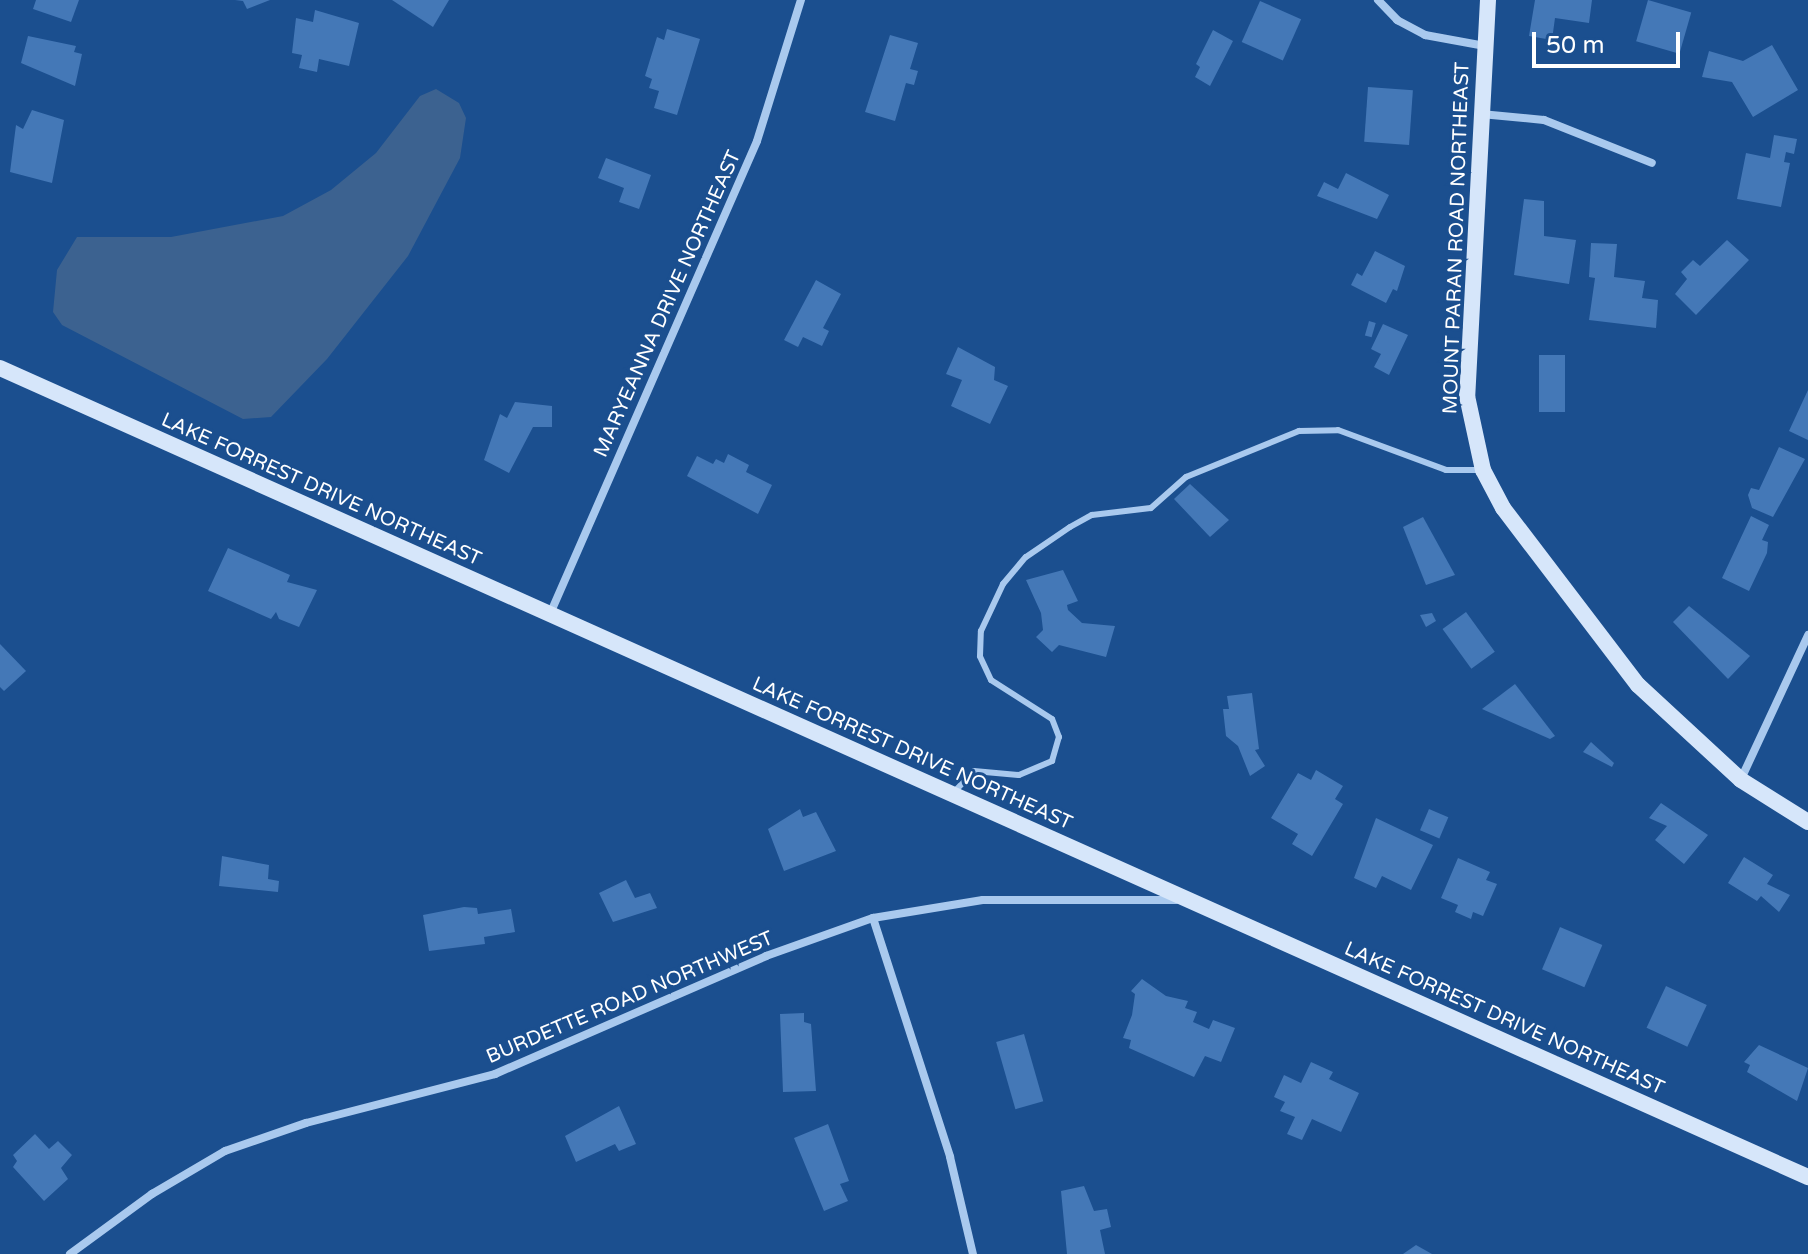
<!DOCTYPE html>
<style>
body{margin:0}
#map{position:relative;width:1808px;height:1254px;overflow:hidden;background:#1b4f8f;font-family:"Varela Round",sans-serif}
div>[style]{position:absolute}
.water>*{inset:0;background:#3c6290}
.building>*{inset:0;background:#4478b7;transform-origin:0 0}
.lane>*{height:6px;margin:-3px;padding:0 3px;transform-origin:3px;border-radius:3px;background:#a9c9ee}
.street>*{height:8px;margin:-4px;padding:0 4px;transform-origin:4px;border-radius:4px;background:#a9c9ee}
.secondary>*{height:16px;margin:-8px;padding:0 8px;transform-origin:8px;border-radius:8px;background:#d6e6fa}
span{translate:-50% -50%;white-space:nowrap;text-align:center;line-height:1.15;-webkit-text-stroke:6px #1b4f8f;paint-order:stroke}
.street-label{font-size:20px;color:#fff}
.scale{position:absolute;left:1532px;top:32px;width:148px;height:36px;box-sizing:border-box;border:4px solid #fff;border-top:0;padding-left:10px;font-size:24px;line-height:28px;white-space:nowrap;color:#fff;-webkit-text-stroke:6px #1b4f8f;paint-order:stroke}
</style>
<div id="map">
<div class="water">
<i style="clip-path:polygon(436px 89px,459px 103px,466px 118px,460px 158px,408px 256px,327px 359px,271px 417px,243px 419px,62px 325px,53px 312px,57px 270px,77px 237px,171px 237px,283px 216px,331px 190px,376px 153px,420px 96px)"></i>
</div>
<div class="building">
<i style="clip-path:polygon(36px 0,79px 0,71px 22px,33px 9px)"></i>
<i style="clip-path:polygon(235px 0,270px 0,247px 9px,243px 1px)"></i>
<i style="clip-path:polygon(392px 0,449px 0,433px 27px)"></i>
<i style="clip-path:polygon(1535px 0,1592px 0,1589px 23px,1555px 18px,1552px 40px,1529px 36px)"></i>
<i style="left:1648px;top:0;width:45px;height:43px;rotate:16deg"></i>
<i style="left:1260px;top:1px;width:45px;height:45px;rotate:24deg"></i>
<i style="clip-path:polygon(315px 10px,359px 23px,349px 66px,319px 59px,317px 72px,299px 68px,302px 55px,292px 53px,296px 18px,313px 22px)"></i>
<i style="clip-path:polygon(667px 29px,700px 39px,677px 115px,654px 108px,659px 91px,649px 88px,652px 79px,645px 76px,657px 37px,664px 40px)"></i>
<i style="clip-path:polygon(1213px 30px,1233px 41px,1210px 86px,1195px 77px,1200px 67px,1196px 64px)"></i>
<i style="clip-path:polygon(890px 35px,918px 43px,910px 69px,918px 71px,914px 85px,906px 83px,895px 121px,865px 112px)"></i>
<i style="clip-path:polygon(28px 36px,76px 46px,74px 52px,82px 54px,75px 86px,21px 63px)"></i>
<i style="clip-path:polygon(1772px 45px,1798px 90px,1753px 117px,1732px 82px,1702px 77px,1709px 51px,1743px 61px)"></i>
<i style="left:1368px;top:87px;width:45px;height:55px;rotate:4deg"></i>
<i style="clip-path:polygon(32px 110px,64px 120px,52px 183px,10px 172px,16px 125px,23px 129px)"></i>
<i style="clip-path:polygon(1774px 135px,1797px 139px,1794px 154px,1786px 152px,1784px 162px,1790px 163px,1781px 207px,1737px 199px,1746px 153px,1770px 158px)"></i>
<i style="clip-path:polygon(606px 158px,651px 175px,639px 209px,619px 202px,624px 188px,598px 178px)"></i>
<i style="clip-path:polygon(1346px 173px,1389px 195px,1377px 219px,1317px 196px,1324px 182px,1338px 189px)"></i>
<i style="clip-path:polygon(1524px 199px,1544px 201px,1544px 236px,1576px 240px,1569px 284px,1514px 275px)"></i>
<i style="clip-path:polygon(1727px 240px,1749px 260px,1696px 315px,1675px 294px,1687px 279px,1681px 272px,1693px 260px,1700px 266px)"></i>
<i style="clip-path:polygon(1591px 243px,1617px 244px,1614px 277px,1645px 281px,1642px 298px,1658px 300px,1656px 328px,1589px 320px,1595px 278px,1589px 277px)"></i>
<i style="clip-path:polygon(1375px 251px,1405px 266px,1397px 291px,1393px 289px,1386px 303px,1351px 285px,1357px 273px,1362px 276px)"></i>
<i style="clip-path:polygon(816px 280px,841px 294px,823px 328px,829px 331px,822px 346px,803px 337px,798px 347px,784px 340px)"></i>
<i style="left:1369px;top:321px;width:7px;height:15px;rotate:16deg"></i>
<i style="clip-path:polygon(1383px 324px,1408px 335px,1389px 375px,1374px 367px,1381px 354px,1371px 349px)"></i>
<i style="clip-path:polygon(958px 347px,995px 367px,994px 380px,1008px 386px,990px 424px,951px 406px,962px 380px,946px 374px)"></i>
<i style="left:1539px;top:355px;width:26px;height:57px"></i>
<i style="clip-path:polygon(1808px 390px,1808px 440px,1789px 431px)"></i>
<i style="clip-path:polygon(515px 402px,552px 406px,552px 427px,533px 427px,509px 473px,484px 460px,500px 414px,507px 418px)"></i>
<i style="clip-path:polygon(1779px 447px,1805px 459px,1773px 517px,1752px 508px,1748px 495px,1751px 488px,1759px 490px)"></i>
<i style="clip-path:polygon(728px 454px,749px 465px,746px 472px,772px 485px,758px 514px,687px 476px,697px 456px,713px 464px,716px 459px,724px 463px)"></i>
<i style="clip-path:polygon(1190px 484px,1229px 520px,1210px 537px,1174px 499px)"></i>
<i style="clip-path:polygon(1751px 516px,1769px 525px,1762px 540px,1768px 542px,1767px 553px,1749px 591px,1722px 578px)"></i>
<i style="clip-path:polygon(1423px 517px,1455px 575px,1426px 585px,1403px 527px)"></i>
<i style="clip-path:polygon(228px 548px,290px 575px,287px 582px,317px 590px,299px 627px,279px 619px,276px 612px,271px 619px,208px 591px)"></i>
<i style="clip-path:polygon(1063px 570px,1078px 601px,1067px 605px,1068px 610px,1082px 623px,1115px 626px,1106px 657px,1059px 645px,1052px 652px,1036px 637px,1043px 630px,1041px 613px,1026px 580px)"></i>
<i style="clip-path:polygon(1689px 606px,1750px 656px,1728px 679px,1673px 622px)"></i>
<i style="left:1466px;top:612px;width:49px;height:29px;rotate:54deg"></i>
<i style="clip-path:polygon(1432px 613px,1436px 621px,1426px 627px,1420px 615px)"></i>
<i style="clip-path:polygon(0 644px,26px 671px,4px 691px,0 687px)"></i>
<i style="clip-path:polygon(1515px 684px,1555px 736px,1550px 739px,1482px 709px)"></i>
<i style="clip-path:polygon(1252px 693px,1259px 749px,1255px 750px,1265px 766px,1250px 776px,1238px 746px,1226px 736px,1223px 709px,1229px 709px,1227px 696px)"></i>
<i style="clip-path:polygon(1591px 742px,1614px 763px,1612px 767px,1583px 752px)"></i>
<i style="clip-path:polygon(1316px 770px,1343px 786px,1335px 799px,1343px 804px,1312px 856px,1292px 844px,1298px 834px,1271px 818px,1298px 773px,1311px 780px)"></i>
<i style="clip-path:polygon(1661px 803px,1708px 835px,1684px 864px,1655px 840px,1667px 826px,1649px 818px)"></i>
<i style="clip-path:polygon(800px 809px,803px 817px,816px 812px,836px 851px,784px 871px,768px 829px)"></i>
<i style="left:1429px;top:809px;width:21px;height:23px;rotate:23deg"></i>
<i style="clip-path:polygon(1376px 818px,1433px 845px,1411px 890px,1382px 876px,1376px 888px,1354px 878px)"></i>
<i style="clip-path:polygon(222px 856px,269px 865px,268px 879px,279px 881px,278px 892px,219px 886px)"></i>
<i style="clip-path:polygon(1744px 857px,1773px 875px,1767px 884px,1790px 895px,1779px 912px,1761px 896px,1757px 901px,1728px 883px)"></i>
<i style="clip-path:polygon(1458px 858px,1490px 872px,1486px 880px,1497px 884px,1483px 916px,1473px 912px,1471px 919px,1455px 912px,1458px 905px,1441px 898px)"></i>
<i style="clip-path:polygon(626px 880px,635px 898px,650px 893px,657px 908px,613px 922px,599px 893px)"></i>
<i style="clip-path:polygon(464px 907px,477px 908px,478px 914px,511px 909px,515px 932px,484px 937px,485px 944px,429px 951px,423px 915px)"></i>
<i style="left:1560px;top:927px;width:46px;height:46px;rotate:23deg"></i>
<i style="clip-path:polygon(1142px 979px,1166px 996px,1188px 1001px,1185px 1008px,1197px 1012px,1193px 1022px,1209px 1029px,1213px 1020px,1235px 1028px,1221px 1062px,1205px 1056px,1194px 1077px,1129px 1048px,1131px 1040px,1123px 1038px,1132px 1015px,1135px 994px,1131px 991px)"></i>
<i style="left:1666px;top:986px;width:45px;height:46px;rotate:25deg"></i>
<i style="clip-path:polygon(804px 1013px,804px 1022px,811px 1024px,816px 1091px,783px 1092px,780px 1014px)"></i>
<i style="left:1024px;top:1034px;width:70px;height:29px;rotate:74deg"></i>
<i style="clip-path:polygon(1759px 1045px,1808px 1068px,1797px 1101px,1747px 1072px,1750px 1065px,1744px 1062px)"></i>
<i style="clip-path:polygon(1311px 1062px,1333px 1072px,1329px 1079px,1359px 1093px,1341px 1132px,1312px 1119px,1302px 1140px,1287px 1134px,1295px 1117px,1280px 1111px,1285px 1102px,1274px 1097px,1284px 1075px,1301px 1083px)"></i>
<i style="clip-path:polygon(619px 1106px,636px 1144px,619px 1151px,615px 1144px,576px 1162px,565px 1136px)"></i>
<i style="clip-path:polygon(828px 1124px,849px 1181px,840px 1184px,848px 1201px,824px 1211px,794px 1138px)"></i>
<i style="clip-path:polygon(35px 1134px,49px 1149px,58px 1141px,72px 1155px,61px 1168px,68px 1179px,44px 1201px,13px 1167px,17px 1161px,13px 1155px)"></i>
<i style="clip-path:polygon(1084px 1186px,1094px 1211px,1107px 1209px,1111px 1227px,1100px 1230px,1105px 1254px,1067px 1254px,1061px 1191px)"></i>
<i style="clip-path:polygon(1416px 1245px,1432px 1254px,1403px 1254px)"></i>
</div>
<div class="lane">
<i style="left:954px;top:792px;width:29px;rotate:-46deg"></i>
<i style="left:974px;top:771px;width:45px;rotate:5.1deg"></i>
<i style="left:1019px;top:775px;width:36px;rotate:-23deg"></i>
<i style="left:1052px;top:761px;width:25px;rotate:-74deg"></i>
<i style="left:1059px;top:737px;width:19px;rotate:-111deg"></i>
<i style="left:1052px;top:719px;width:72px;rotate:-147.4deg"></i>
<i style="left:991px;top:680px;width:26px;rotate:-115deg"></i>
<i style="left:980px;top:656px;width:25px;rotate:-88deg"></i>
<i style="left:981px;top:631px;width:52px;rotate:-64.9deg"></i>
<i style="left:1003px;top:584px;width:35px;rotate:-50deg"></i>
<i style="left:1026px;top:557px;width:53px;rotate:-34.3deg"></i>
<i style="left:1070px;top:527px;width:25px;rotate:-29deg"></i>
<i style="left:1092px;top:515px;width:59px;rotate:-6.8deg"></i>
<i style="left:1151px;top:508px;width:47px;rotate:-41.5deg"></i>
<i style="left:1186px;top:477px;width:122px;rotate:-22.2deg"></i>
<i style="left:1299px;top:431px;width:39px;rotate:-1deg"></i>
<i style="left:1338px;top:430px;width:115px;rotate:20.3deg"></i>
<i style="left:1446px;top:470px;width:37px"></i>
</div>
<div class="street">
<i style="left:1378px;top:0;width:28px;rotate:46deg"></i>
<i style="left:1397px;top:20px;width:32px;rotate:28deg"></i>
<i style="left:1425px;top:35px;width:61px;rotate:10.4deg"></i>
<i style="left:1481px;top:114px;width:63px;rotate:5.4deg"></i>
<i style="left:1544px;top:120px;width:116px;rotate:21.7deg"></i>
<i style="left:550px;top:614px;width:516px;rotate:-66.36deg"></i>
<i style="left:757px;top:141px;width:148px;rotate:-72.7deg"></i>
<i style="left:1741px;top:779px;width:159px;rotate:-65deg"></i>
<i style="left:873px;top:918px;width:251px;rotate:72.1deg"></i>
<i style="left:950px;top:1157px;width:100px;rotate:76.7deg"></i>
<i style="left:70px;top:1254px;width:102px;rotate:-36.2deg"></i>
<i style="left:152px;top:1194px;width:85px;rotate:-30.5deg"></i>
<i style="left:225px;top:1151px;width:86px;rotate:-19.1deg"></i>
<i style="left:306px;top:1123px;width:195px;rotate:-14.5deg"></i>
<i style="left:495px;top:1074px;width:296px;rotate:-23.5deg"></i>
<i style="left:766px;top:956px;width:114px;rotate:-19.6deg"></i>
<i style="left:873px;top:918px;width:111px;rotate:-9.3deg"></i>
<i style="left:983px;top:900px;width:193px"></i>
</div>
<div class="secondary">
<i style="left:1488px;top:0;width:397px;rotate:93deg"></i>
<i style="left:1467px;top:396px;width:76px;rotate:77.8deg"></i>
<i style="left:1483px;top:470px;width:43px;rotate:62.2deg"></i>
<i style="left:1503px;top:508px;width:223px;rotate:52.7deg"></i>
<i style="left:1638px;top:685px;width:140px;rotate:42.7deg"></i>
<i style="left:1741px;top:780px;width:79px;rotate:32.1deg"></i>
<i style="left:0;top:368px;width:1981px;rotate:24.11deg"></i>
</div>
<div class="street-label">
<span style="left:1457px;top:238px;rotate:-88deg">MOUNT PARAN ROAD NORTHEAST</span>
<span style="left:668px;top:304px;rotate:-66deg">MARYEANNA DRIVE NORTHEAST</span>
<span style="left:321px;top:490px;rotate:24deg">LAKE FORREST DRIVE NORTHEAST</span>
<span style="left:912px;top:754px;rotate:24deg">LAKE FORREST DRIVE NORTHEAST</span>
<span style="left:630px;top:998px;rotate:-23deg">BURDETTE ROAD NORTHWEST</span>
<span style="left:1504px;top:1019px;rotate:24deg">LAKE FORREST DRIVE NORTHEAST</span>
</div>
<div class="scale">50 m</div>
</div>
